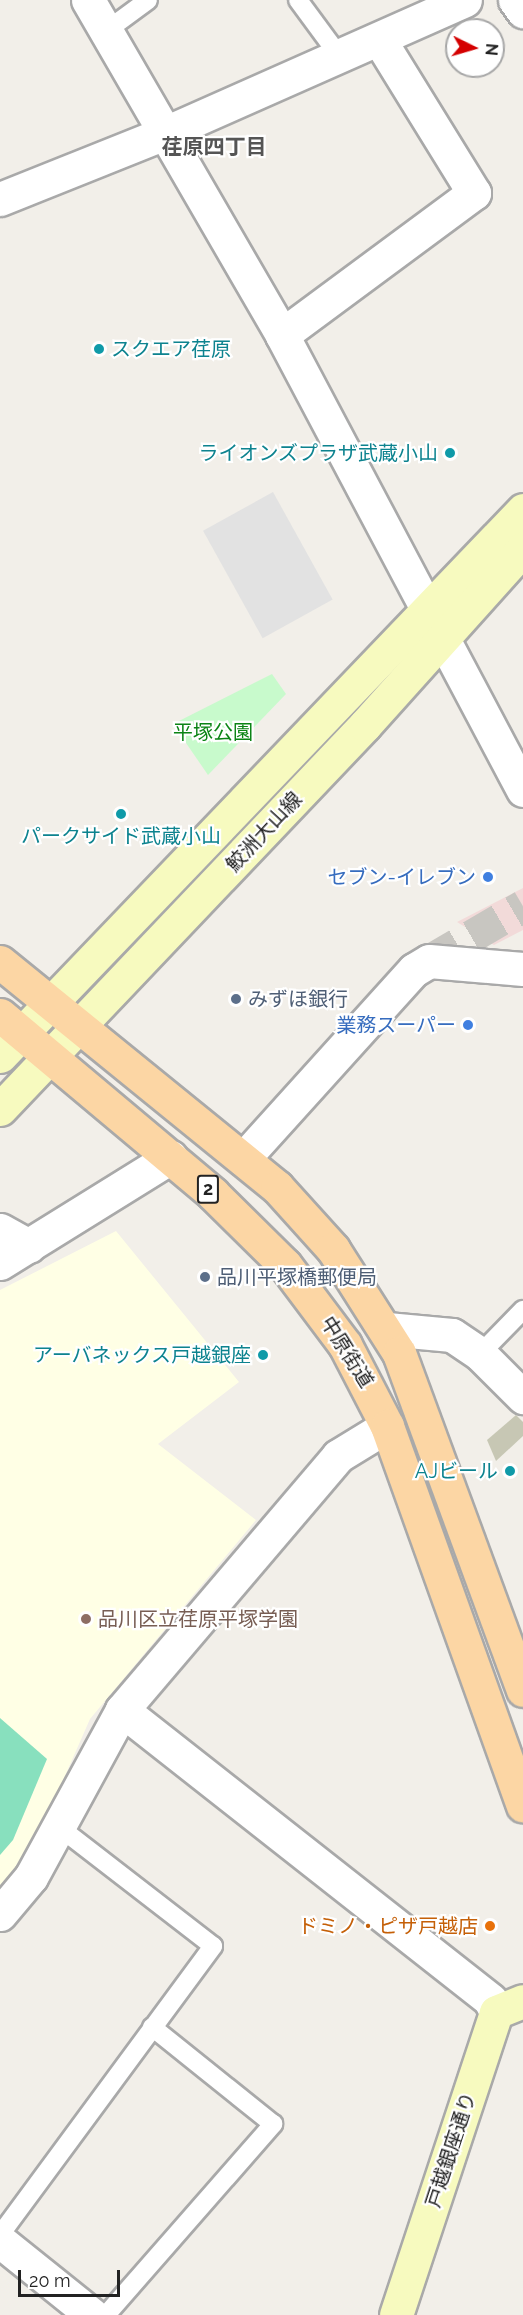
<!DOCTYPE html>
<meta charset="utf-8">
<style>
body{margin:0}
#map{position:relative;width:523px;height:2315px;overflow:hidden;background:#f2efe9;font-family:Raleway,"Noto Sans JP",sans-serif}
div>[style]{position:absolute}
.commercial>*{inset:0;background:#f2dad9}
.education>*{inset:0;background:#ffffe5}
.construction>*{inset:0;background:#c7c7b4}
.park>*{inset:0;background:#c8facc}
.pitch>*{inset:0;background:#88e0be}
.parking>*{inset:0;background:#e2e2e2;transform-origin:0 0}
.street-tunnel>*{height:33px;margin-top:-16.5px;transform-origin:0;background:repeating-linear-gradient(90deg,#c8c6c1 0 33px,transparent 0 49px)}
.roads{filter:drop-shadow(2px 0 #a9a9a9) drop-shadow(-2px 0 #a9a9a9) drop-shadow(0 2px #a9a9a9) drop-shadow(0 -2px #a9a9a9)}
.lane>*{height:18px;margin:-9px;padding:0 9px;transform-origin:9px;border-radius:9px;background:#fff}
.street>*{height:33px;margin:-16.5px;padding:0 16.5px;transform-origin:16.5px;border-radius:16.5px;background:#fff}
.secondary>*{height:33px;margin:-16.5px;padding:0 16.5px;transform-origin:16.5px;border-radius:16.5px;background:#f7fabf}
.primary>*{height:33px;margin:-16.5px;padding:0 16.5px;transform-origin:16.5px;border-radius:16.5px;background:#fcd6a4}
.dots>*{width:16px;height:16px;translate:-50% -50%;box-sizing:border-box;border:3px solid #fff;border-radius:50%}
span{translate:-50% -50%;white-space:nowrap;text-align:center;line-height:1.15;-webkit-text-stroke:4.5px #fff;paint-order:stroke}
.shield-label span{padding:2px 4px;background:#fff;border:2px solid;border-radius:4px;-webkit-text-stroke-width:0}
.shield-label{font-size:18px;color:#222;font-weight:700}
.culture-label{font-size:20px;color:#0d838f}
.left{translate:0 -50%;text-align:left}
.right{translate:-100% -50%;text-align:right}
.park-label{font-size:20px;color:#0c8416}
.street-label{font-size:20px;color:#222}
.shop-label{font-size:20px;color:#366cbe}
.service-label{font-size:20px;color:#4e5e75}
.education-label{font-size:20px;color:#785e54}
.food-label{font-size:20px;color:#c56008}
.neighbourhood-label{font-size:21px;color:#555;font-weight:700}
.north{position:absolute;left:445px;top:18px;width:60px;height:60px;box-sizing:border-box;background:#fff;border:2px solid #a7a7a7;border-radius:50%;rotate:95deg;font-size:16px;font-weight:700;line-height:24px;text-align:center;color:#222}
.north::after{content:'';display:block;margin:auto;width:21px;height:27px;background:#d40000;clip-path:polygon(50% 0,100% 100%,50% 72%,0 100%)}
.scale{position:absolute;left:18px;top:2270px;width:102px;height:27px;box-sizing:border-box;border:3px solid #222;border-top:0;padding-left:8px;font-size:18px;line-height:21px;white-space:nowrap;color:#222;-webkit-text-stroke:4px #fff;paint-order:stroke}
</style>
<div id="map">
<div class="commercial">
<i style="clip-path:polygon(523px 888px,523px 930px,494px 945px,457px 922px)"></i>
</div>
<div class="education">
<i style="clip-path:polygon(116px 1231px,239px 1382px,158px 1444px,256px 1520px,90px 1719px,25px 1867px,0 1895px,0 1290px)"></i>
</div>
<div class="construction">
<i style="clip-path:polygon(516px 1415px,523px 1422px,523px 1436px,496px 1461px,487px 1440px)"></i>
</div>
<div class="park">
<i style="clip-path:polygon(272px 674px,286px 694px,208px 775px,173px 724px)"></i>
</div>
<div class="pitch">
<i style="clip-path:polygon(0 1718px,47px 1759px,13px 1840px,0 1855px)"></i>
</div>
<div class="parking">
<i style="left:273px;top:492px;width:123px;height:80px;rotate:61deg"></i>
</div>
<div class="street-tunnel">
<i style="left:429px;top:961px;width:109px;rotate:-30.3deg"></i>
</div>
<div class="roads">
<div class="lane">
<i style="left:298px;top:0;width:71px;rotate:53.6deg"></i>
<i style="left:106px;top:31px;width:52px;rotate:-36.4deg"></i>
<i style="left:480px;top:1354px;width:62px;rotate:-45.7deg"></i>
<i style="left:0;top:2235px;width:359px;rotate:-53.6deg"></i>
<i style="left:213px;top:1946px;width:196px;rotate:-142.3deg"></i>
<i style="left:106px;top:2315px;width:254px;rotate:-48.8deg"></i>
<i style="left:273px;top:2124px;width:155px;rotate:-141.3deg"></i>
</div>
<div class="street">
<i style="left:88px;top:0;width:387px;rotate:59.9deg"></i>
<i style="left:282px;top:335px;width:515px;rotate:62.09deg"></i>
<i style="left:515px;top:0;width:14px;rotate:54deg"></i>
<i style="left:0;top:199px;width:178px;rotate:-21.8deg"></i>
<i style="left:165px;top:133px;width:328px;rotate:-23.9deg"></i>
<i style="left:282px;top:335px;width:239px;rotate:-36.5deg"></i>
<i style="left:474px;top:193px;width:181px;rotate:-121.7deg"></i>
<i style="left:243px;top:1159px;width:255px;rotate:-47.9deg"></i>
<i style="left:414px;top:970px;width:17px;rotate:-31deg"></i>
<i style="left:429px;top:961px;width:94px;rotate:4.9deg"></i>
<i style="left:0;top:1230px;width:33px;rotate:29deg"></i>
<i style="left:0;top:1263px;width:201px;rotate:-31.8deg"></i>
<i style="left:387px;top:1329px;width:65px;rotate:5.3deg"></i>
<i style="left:452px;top:1335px;width:34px;rotate:34deg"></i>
<i style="left:480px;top:1354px;width:61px;rotate:45deg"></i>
<i style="left:122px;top:1710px;width:469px;rotate:38.2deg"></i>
<i style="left:490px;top:2000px;width:13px;rotate:63deg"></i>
<i style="left:0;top:1914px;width:48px;rotate:-50deg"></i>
<i style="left:31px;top:1877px;width:190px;rotate:-61.4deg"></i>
<i style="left:122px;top:1710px;width:333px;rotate:-49.6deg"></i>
<i style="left:338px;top:1456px;width:57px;rotate:-31.5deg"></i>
<i style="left:0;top:2241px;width:118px;rotate:38.8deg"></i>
</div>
<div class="secondary">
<i style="left:0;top:1056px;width:756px;rotate:-46.23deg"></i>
<i style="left:0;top:1109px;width:530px;rotate:-46.45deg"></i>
<i style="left:365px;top:725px;width:237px;rotate:-48.1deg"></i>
<i style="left:396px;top:2315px;width:319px;rotate:-71.7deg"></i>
<i style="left:496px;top:2012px;width:29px;rotate:-22deg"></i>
</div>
<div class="primary">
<i style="left:0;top:962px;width:357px;rotate:39.1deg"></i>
<i style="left:277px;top:1187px;width:84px;rotate:47.9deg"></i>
<i style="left:333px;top:1249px;width:123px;rotate:57.6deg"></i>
<i style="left:399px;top:1353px;width:359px;rotate:69.8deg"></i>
<i style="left:0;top:1015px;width:278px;rotate:40deg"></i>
<i style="left:213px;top:1194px;width:101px;rotate:44.6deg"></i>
<i style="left:285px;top:1265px;width:100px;rotate:53.1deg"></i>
<i style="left:345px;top:1345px;width:91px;rotate:62.6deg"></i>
<i style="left:387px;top:1426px;width:403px;rotate:70.3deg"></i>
</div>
</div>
<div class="dots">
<i style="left:99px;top:349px;background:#0f9aa8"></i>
<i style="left:450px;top:453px;background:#0f9aa8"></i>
<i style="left:121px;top:814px;background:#0f9aa8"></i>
<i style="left:488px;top:877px;background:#3f7fe0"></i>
<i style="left:236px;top:999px;background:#5c6f8a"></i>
<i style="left:468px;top:1025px;background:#3f7fe0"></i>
<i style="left:205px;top:1277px;background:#5c6f8a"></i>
<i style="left:263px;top:1355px;background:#0f9aa8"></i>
<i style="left:510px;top:1471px;background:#0f9aa8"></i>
<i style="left:86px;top:1619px;background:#8d6e63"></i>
<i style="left:490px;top:1926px;background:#e8710a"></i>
</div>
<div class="shield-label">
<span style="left:208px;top:1189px">2</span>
</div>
<div class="culture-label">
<span class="left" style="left:111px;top:349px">スクエア荏原</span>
<span class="right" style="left:438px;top:453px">ライオンズプラザ武蔵小山</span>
<span style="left:121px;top:836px">パークサイド武蔵小山</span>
<span class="right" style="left:251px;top:1355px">アーバネックス戸越銀座</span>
<span class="right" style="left:498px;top:1471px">AJビール</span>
</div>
<div class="park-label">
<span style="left:213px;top:732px">平塚公園</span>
</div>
<div class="street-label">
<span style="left:264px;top:832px;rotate:-47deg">鮫洲大山線</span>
<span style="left:347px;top:1352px;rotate:58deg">中原街道</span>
<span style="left:451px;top:2150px;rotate:-72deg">戸越銀座通り</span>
</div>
<div class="shop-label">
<span class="right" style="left:476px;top:877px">セブン-イレブン</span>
<span class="right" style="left:456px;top:1025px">業務スーパー</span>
</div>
<div class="service-label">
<span class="left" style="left:248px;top:999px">みずほ銀行</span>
<span class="left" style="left:217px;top:1277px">品川平塚橋郵便局</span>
</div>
<div class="education-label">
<span class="left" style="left:98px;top:1619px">品川区立荏原平塚学園</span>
</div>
<div class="food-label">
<span class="right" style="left:478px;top:1926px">ドミノ・ピザ戸越店</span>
</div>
<div class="neighbourhood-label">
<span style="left:214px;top:147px">荏原四丁目</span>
</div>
<div class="north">N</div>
<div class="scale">20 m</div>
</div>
